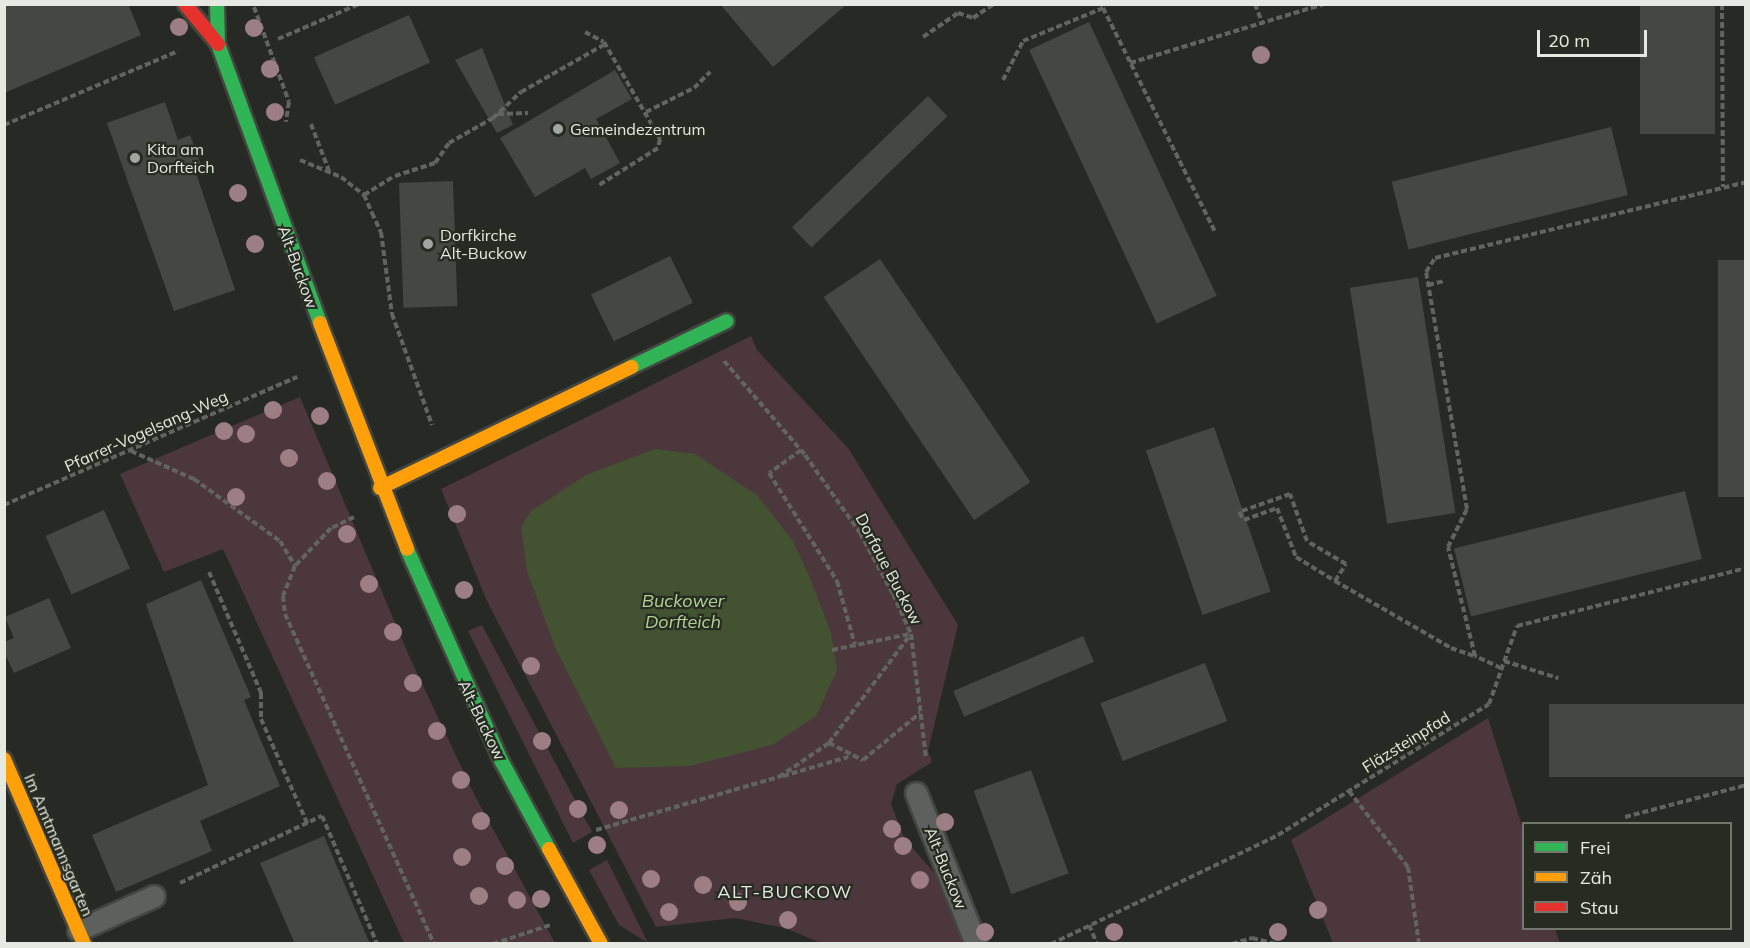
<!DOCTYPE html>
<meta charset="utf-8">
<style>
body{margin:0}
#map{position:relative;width:1750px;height:948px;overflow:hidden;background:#272a24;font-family:Mulish,sans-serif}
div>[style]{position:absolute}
.green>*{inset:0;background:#4c373d}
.water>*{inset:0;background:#435332}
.building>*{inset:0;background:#454743;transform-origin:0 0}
.path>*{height:4px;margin-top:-2px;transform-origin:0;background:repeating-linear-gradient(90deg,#626460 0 6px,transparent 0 9px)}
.roads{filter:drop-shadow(2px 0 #434640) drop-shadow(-2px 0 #434640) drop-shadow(0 2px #434640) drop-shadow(0 -2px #434640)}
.lane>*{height:21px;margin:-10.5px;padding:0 10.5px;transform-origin:10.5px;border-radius:10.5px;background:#5e605d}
.fast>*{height:14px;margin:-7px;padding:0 7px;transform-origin:7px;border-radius:7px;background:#30b455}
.slow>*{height:14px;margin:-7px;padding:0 7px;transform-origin:7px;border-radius:7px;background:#ff9f0a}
.jam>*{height:14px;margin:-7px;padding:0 7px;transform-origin:7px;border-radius:7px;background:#e5322d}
.trees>*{width:18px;height:18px;margin:-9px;border-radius:50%;background:#9d7e85}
.dots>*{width:16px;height:16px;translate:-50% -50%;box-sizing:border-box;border:3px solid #272c22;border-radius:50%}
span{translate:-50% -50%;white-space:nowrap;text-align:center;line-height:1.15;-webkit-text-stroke:4.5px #272c22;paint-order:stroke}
.poi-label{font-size:16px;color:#e5e9e2}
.left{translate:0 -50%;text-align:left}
.street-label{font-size:16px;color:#e5e9e2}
.water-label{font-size:18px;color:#b4d294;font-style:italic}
.neighbourhood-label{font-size:18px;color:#e5e9e2;letter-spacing:1.5px}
.frame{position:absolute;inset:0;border:6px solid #e5e9e2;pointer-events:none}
.legend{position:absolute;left:1522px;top:822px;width:210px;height:108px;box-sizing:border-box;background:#272c22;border:2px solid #73786f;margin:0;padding:8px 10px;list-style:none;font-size:18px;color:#e5e9e2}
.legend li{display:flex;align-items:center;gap:12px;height:30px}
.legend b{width:30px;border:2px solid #73786f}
.scale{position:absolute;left:1537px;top:30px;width:110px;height:27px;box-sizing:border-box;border:3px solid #e5e9e2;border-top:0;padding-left:8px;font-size:18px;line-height:21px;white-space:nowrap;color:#e5e9e2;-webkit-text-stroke:4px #272c22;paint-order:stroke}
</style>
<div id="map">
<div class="green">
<i style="clip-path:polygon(751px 336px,757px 350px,848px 448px,958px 625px,928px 751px,932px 762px,897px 784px,891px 804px,904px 838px,947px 888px,969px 943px,821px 943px,785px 928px,735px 918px,656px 927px,487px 601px,441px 489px)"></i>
<i style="clip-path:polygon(300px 397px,409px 656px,475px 796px,555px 943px,404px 943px,223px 549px,164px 572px,120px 474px)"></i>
<i style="clip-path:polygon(482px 625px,592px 832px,573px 843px,468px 631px)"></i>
<i style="clip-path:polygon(1488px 718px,1523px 829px,1524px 928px,1555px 929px,1560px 943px,1333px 943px,1291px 840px)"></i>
<i style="clip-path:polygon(607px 860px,648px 943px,619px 925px,589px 870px)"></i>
</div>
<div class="water">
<i style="clip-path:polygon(655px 449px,695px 454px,757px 495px,793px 541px,810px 578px,831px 633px,837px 670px,816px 716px,772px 745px,690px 766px,616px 768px,555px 647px,527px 571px,521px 527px,531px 511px,586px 475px)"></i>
</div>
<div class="building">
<i style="clip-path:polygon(4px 4px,128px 4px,141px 35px,4px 93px)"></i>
<i style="clip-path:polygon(720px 4px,847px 4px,773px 67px)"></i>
<i style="left:1640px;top:4px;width:75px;height:130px"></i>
<i style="left:409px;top:15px;width:52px;height:104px;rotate:66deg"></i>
<i style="left:1089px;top:22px;width:302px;height:66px;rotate:65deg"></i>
<i style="clip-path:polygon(482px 48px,513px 125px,497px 133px,455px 60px)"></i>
<i style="clip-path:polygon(615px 70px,632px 99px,596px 119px,620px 163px,591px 179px,585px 168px,535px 197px,500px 138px)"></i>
<i style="left:928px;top:96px;width:28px;height:189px;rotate:46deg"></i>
<i style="clip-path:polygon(165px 102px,178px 140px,190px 135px,201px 165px,194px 167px,235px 290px,174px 311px,107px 123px)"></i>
<i style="left:1611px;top:127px;width:70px;height:226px;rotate:76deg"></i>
<i style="left:453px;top:181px;width:125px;height:54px;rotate:88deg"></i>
<i style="left:670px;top:256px;width:52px;height:88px;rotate:64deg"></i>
<i style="left:880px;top:259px;width:269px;height:68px;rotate:56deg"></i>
<i style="left:1718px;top:260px;width:28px;height:237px"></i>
<i style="left:1418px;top:277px;width:239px;height:69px;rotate:81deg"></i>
<i style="left:1214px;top:427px;width:174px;height:72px;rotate:71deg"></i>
<i style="left:1685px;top:491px;width:70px;height:238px;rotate:76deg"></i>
<i style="left:104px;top:510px;width:64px;height:64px;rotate:66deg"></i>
<i style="clip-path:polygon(201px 580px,251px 697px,244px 700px,280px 786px,200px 821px,212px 851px,116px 892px,92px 835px,208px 785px,146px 604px)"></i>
<i style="clip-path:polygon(49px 598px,71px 648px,14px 673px,4px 652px,4px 642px,14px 638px,5px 617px)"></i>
<i style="left:1083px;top:636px;width:28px;height:141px;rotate:67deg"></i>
<i style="left:1205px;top:663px;width:62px;height:112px;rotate:69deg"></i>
<i style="left:1746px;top:704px;width:73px;height:197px;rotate:90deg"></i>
<i style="left:1031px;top:770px;width:110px;height:61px;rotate:70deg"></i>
<i style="clip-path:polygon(324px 836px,370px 944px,295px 944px,260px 863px)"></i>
</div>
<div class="path">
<i style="left:1255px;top:4px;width:22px;rotate:69deg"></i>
<i style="left:1722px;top:4px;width:183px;rotate:89.7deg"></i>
<i style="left:254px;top:7px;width:101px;rotate:69.8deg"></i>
<i style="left:289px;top:102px;width:20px;rotate:99deg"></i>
<i style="left:585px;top:32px;width:21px;rotate:28deg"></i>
<i style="left:604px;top:42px;width:112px;rotate:60deg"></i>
<i style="left:660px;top:139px;width:9px;rotate:103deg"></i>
<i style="left:658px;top:148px;width:70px;rotate:147.9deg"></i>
<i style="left:923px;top:37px;width:42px;rotate:-34.4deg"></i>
<i style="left:958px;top:13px;width:16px;rotate:18deg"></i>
<i style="left:973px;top:18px;width:25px;rotate:-34deg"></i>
<i style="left:278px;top:39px;width:88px;rotate:-23.4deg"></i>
<i style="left:1130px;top:63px;width:203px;rotate:-16.9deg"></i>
<i style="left:1003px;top:80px;width:44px;rotate:-62.9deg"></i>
<i style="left:1023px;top:41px;width:87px;rotate:-22.4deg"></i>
<i style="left:1103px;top:8px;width:250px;rotate:63.4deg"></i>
<i style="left:646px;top:112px;width:54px;rotate:-26.6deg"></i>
<i style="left:694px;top:88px;width:23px;rotate:-45deg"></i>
<i style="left:498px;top:114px;width:30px;rotate:-2deg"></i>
<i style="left:311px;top:124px;width:50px;rotate:69deg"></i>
<i style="left:4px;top:125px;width:189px;rotate:-23deg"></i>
<i style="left:300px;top:160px;width:44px;rotate:22.5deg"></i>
<i style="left:341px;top:177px;width:29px;rotate:38deg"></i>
<i style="left:364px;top:195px;width:20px;rotate:66deg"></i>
<i style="left:372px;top:213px;width:21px;rotate:65deg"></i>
<i style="left:381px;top:232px;width:83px;rotate:82.4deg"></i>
<i style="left:392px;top:314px;width:118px;rotate:70.2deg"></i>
<i style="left:364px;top:195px;width:36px;rotate:-32deg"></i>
<i style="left:395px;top:176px;width:42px;rotate:-18deg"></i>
<i style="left:435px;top:163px;width:24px;rotate:-55deg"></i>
<i style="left:449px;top:143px;width:51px;rotate:-29.6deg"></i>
<i style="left:493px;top:118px;width:38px;rotate:-43deg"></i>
<i style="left:521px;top:92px;width:97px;rotate:-29.7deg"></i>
<i style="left:1428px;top:285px;width:16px;rotate:-14deg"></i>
<i style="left:724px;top:361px;width:124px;rotate:49.2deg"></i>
<i style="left:805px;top:455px;width:95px;rotate:54.8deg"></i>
<i style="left:860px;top:533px;width:69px;rotate:61.6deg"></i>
<i style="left:893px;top:594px;width:44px;rotate:65.8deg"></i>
<i style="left:911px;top:634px;width:125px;rotate:83.1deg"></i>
<i style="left:801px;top:450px;width:39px;rotate:144deg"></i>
<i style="left:769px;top:473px;width:128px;rotate:57.8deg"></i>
<i style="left:837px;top:581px;width:66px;rotate:74.3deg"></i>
<i style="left:131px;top:451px;width:69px;rotate:24deg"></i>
<i style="left:194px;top:479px;width:106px;rotate:35.8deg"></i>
<i style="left:280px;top:541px;width:29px;rotate:59deg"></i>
<i style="left:4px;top:505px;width:320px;rotate:-23.6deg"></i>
<i style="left:354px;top:517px;width:25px;rotate:154deg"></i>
<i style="left:331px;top:528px;width:52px;rotate:133.5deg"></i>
<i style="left:295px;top:566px;width:32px;rotate:112deg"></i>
<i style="left:283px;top:596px;width:18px;rotate:84deg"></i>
<i style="left:285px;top:614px;width:362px;rotate:65.7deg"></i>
<i style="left:209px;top:572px;width:132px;rotate:66.7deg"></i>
<i style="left:261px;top:693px;width:26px;rotate:90deg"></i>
<i style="left:261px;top:719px;width:114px;rotate:66.1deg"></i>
<i style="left:1335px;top:581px;width:20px;rotate:-57deg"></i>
<i style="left:1346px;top:564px;width:45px;rotate:-149.5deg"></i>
<i style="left:1307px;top:541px;width:50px;rotate:-109.9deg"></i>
<i style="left:1290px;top:494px;width:54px;rotate:160.6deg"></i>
<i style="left:1239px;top:512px;width:9px;rotate:58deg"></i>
<i style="left:1244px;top:520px;width:35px;rotate:-20deg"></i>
<i style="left:1277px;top:508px;width:53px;rotate:68.8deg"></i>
<i style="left:1296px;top:557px;width:46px;rotate:31.6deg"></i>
<i style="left:1335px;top:581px;width:134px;rotate:30deg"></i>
<i style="left:1451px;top:648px;width:24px;rotate:19deg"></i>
<i style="left:832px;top:650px;width:80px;rotate:-11.6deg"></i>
<i style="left:1504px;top:661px;width:57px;rotate:17.5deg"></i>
<i style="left:1501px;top:668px;width:29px;rotate:-155deg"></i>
<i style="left:1475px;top:656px;width:112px;rotate:-103.9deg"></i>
<i style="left:1448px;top:547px;width:42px;rotate:-63.4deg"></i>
<i style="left:1467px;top:509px;width:241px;rotate:-99.8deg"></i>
<i style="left:1426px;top:272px;width:17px;rotate:-57deg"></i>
<i style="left:1435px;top:258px;width:320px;rotate:-13.7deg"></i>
<i style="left:829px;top:743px;width:38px;rotate:27deg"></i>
<i style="left:863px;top:760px;width:74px;rotate:-39.5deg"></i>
<i style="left:783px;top:776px;width:68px;rotate:-16.3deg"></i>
<i style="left:1349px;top:791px;width:96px;rotate:52.2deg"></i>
<i style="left:1408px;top:867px;width:78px;rotate:81.9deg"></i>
<i style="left:1625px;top:817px;width:125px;rotate:-14.8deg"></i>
<i style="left:596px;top:830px;width:191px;rotate:-16.2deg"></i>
<i style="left:779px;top:777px;width:60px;rotate:-34.2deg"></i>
<i style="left:829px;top:743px;width:135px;rotate:-53.1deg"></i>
<i style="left:180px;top:883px;width:157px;rotate:-25.3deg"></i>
<i style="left:322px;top:816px;width:139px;rotate:66.7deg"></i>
<i style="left:1089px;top:925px;width:21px;rotate:67deg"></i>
<i style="left:493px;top:944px;width:60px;rotate:-18.4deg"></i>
<i style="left:1051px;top:944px;width:252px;rotate:-25.6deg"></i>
<i style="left:1278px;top:835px;width:248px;rotate:-31.8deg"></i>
<i style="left:1489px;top:704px;width:83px;rotate:-70.3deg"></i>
<i style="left:1517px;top:626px;width:236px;rotate:-14.2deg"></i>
<i style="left:1232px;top:944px;width:21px;rotate:-17deg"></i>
<i style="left:1252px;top:938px;width:25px;rotate:14deg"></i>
</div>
<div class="roads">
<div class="lane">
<i style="left:916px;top:793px;width:162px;rotate:68.3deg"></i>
<i style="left:78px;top:930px;width:83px;rotate:-24.1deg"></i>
</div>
<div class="fast">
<i style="left:217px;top:4px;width:40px;rotate:88.6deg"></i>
<i style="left:218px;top:44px;width:297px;rotate:69.9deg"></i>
<i style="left:631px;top:367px;width:106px;rotate:-25.6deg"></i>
<i style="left:407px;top:549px;width:233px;rotate:66deg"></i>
<i style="left:502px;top:762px;width:99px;rotate:61.6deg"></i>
</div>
<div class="slow">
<i style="left:320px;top:323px;width:242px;rotate:68.9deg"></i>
<i style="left:380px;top:488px;width:279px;rotate:-25.7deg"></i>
<i style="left:4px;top:759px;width:202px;rotate:66.6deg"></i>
<i style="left:549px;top:849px;width:108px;rotate:61.3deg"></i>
</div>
<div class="jam">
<i style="left:185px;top:4px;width:52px;rotate:50.5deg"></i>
</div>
</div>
<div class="trees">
<i style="left:179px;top:27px"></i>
<i style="left:254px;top:28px"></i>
<i style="left:1261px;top:55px"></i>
<i style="left:270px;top:69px"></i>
<i style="left:275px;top:112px"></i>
<i style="left:238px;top:193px"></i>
<i style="left:255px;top:244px"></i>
<i style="left:273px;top:410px"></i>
<i style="left:320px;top:416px"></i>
<i style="left:224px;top:431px"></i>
<i style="left:246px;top:434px"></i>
<i style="left:289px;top:458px"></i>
<i style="left:327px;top:481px"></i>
<i style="left:236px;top:497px"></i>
<i style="left:457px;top:514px"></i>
<i style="left:347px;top:534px"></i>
<i style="left:369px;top:584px"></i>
<i style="left:464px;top:590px"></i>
<i style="left:393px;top:632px"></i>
<i style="left:531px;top:666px"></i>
<i style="left:413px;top:683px"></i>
<i style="left:437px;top:731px"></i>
<i style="left:542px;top:741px"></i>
<i style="left:461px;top:780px"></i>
<i style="left:578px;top:809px"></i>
<i style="left:619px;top:810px"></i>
<i style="left:481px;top:821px"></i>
<i style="left:945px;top:822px"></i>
<i style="left:892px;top:829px"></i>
<i style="left:597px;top:845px"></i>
<i style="left:903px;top:846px"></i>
<i style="left:462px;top:857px"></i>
<i style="left:505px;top:866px"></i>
<i style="left:651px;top:879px"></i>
<i style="left:920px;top:880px"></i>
<i style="left:703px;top:885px"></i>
<i style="left:479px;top:896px"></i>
<i style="left:541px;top:899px"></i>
<i style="left:517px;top:900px"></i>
<i style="left:738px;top:902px"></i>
<i style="left:1318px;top:910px"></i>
<i style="left:669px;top:912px"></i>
<i style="left:788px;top:920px"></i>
<i style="left:985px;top:932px"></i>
<i style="left:1114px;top:932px"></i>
<i style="left:1278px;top:932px"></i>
</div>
<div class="dots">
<i style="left:558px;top:129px;background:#a2a6a0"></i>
<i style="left:135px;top:158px;background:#a2a6a0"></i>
<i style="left:428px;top:244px;background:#a2a6a0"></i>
</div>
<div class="poi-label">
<span class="left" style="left:570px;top:129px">Gemeindezentrum</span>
<span class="left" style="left:147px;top:158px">Kita am<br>Dorfteich</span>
<span class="left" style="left:440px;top:244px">Dorfkirche<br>Alt-Buckow</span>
</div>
<div class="street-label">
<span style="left:298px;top:267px;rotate:70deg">Alt-Buckow</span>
<span style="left:146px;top:431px;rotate:-24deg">Pfarrer-Vogelsang-Weg</span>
<span style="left:889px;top:569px;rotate:62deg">Dorfaue Buckow</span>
<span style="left:482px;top:720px;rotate:64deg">Alt-Buckow</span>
<span style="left:1406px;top:742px;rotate:-32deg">Fläzsteinpfad</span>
<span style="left:59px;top:845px;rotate:67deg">Im Amtmannsgarten</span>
<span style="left:946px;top:868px;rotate:68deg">Alt-Buckow</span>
</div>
<div class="water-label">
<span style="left:683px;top:612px">Buckower<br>Dorfteich</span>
</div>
<div class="neighbourhood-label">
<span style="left:785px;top:892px">ALT-BUCKOW</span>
</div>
<div class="frame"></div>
<ul class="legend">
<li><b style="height:8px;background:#30b455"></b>Frei</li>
<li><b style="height:8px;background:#ff9f0a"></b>Zäh</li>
<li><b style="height:8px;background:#e5322d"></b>Stau</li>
</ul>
<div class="scale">20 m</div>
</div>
